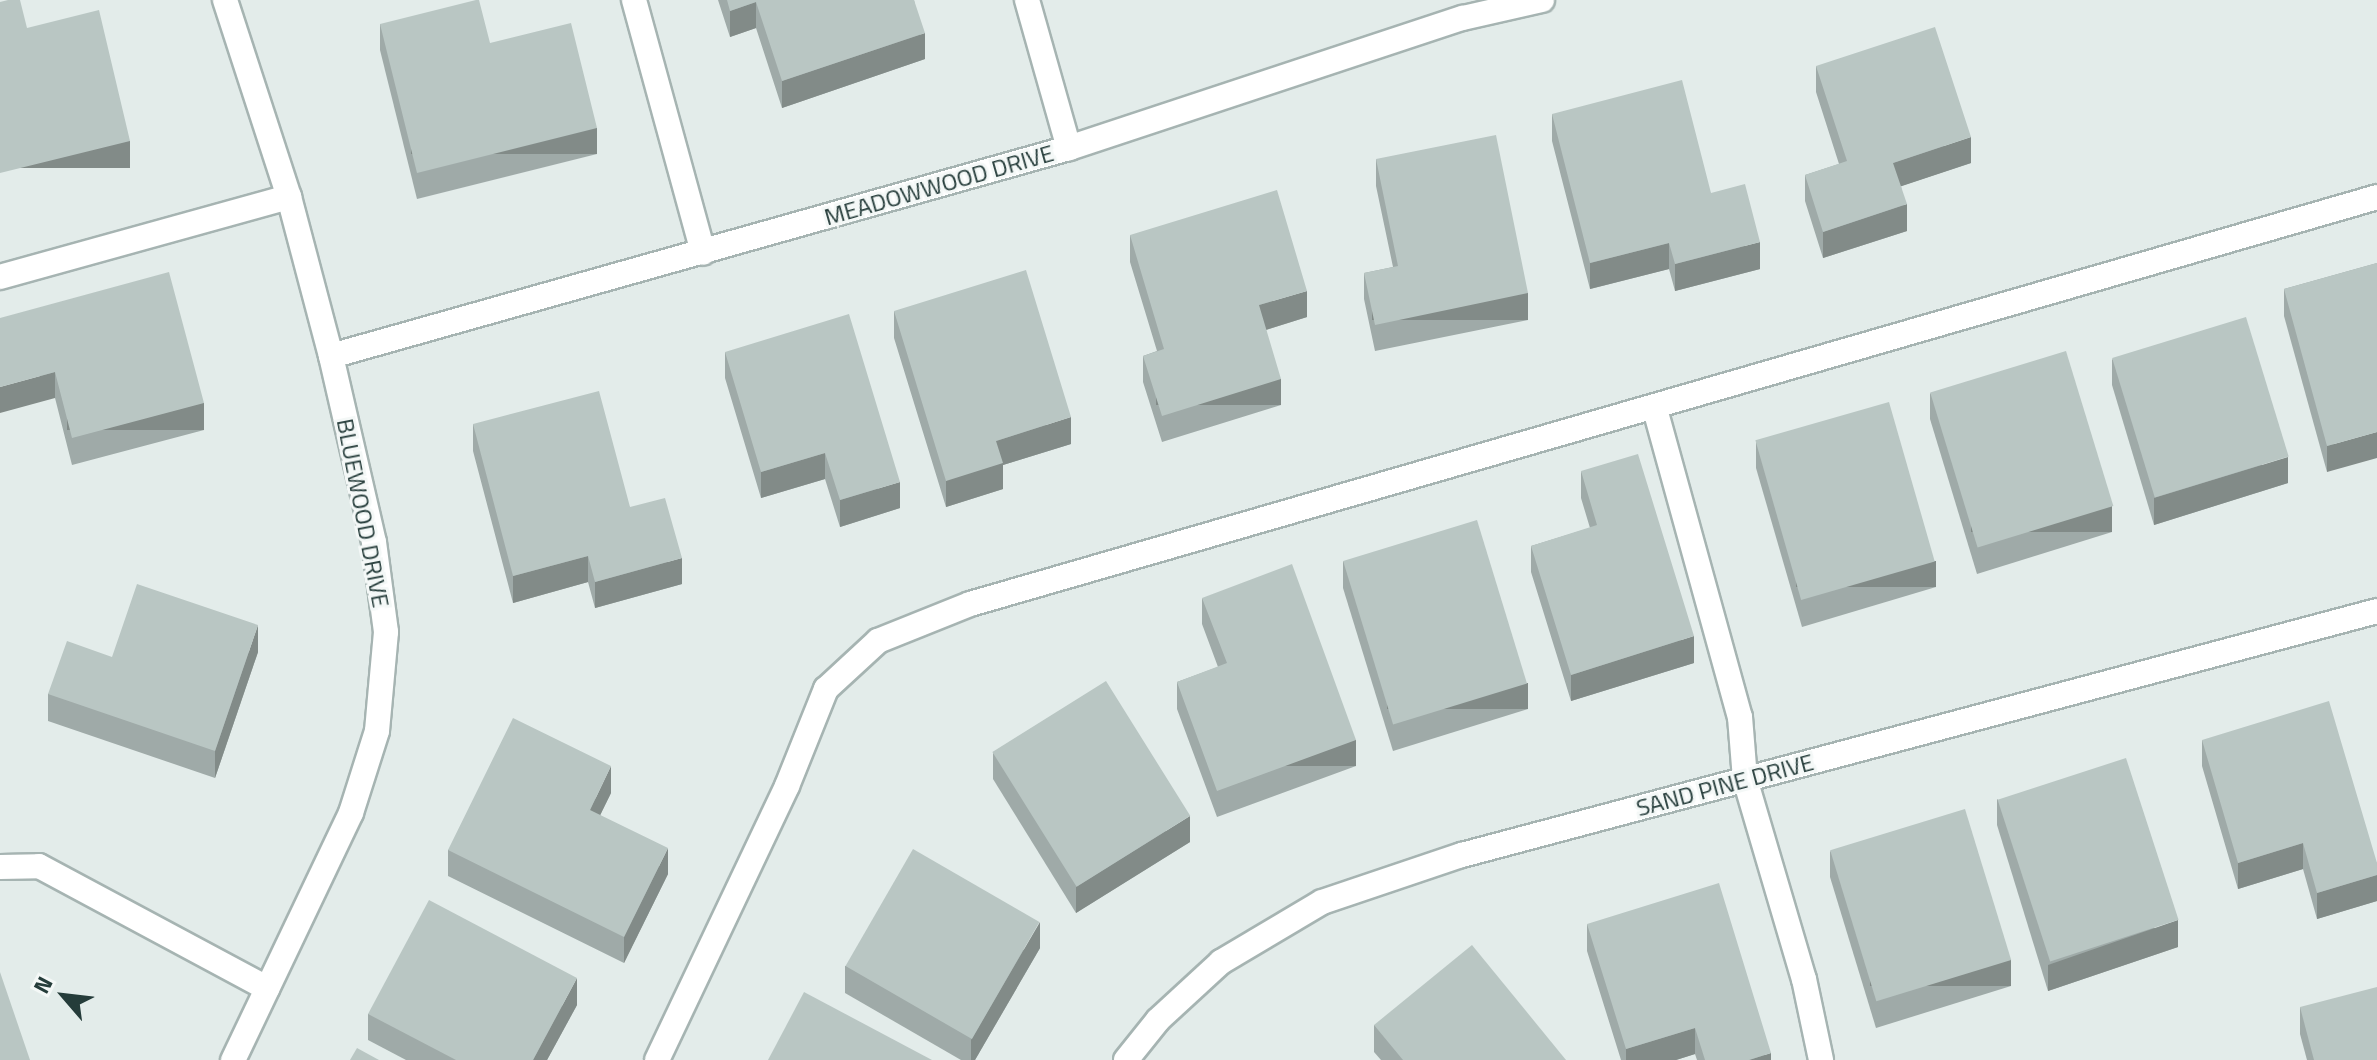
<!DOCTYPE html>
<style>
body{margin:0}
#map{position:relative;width:2377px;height:1060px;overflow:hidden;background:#e3ecea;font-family:"Titillium Web",sans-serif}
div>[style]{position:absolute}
.roads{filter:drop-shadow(2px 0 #a6b4b2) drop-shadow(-2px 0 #a6b4b2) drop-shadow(0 2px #a6b4b2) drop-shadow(0 -2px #a6b4b2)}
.minor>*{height:24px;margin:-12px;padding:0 12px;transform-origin:12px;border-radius:12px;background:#fff}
.wall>*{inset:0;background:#9faaa8}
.shaded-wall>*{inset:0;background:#828b88;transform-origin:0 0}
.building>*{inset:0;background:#b9c6c3;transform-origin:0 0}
span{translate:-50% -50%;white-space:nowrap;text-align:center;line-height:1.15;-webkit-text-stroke:6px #f4f8f7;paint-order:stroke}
.street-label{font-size:24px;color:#253c3a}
.north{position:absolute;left:24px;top:956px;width:80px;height:80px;-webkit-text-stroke:6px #f4f8f7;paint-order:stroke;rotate:298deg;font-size:22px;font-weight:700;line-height:32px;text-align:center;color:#253c3a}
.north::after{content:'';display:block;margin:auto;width:28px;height:36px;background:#253c3a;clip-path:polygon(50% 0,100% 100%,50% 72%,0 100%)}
</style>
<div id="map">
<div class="roads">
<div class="minor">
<i style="left:225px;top:0;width:207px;rotate:72deg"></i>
<i style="left:289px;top:197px;width:164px;rotate:75.2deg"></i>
<i style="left:331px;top:356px;width:191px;rotate:77deg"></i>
<i style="left:374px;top:542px;width:91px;rotate:82.4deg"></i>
<i style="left:386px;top:632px;width:99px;rotate:95.2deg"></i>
<i style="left:377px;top:731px;width:86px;rotate:107.6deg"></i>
<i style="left:351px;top:813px;width:274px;rotate:115.5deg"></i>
<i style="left:634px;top:0;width:262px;rotate:74.7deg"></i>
<i style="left:1027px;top:0;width:154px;rotate:74.2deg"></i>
<i style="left:0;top:277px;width:300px;rotate:-15.5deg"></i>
<i style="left:331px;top:356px;width:767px;rotate:-15.74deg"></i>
<i style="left:1069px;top:148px;width:415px;rotate:-18.3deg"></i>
<i style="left:1463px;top:18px;width:81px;rotate:-12.8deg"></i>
<i style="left:1655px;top:409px;width:320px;rotate:74.6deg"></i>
<i style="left:1740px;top:717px;width:62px;rotate:85.4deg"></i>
<i style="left:1745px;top:779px;width:209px;rotate:73.6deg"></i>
<i style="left:1804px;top:979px;width:83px;rotate:78.1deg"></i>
<i style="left:0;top:867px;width:39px;rotate:-1deg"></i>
<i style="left:39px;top:866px;width:259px;rotate:28.2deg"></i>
<i style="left:657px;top:1060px;width:303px;rotate:-64.6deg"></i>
<i style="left:787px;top:786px;width:105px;rotate:-68.1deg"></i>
<i style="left:826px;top:689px;width:71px;rotate:-42.7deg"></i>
<i style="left:878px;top:641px;width:99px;rotate:-21.9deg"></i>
<i style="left:970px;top:604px;width:1465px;rotate:-16.13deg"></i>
<i style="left:1126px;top:1060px;width:51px;rotate:-51.3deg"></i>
<i style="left:1158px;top:1020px;width:86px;rotate:-42.6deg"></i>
<i style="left:1221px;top:962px;width:117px;rotate:-30.7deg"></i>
<i style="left:1322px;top:902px;width:148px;rotate:-18.6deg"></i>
<i style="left:1462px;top:855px;width:947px;rotate:-14.93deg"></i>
</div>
</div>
<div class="wall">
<i style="clip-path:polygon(718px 0,914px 0,925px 59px,782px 108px,756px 28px,730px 37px)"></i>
<i style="clip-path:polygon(380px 24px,490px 43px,597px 154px,417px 199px,380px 50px)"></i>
<i style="clip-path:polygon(1816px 66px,1971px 163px,1901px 186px,1907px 231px,1823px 258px,1805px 201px,1805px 175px,1839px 164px,1816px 92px)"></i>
<i style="clip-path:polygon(1552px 114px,1711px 193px,1760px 269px,1675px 291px,1669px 269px,1590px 289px,1552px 141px)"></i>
<i style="clip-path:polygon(1376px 159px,1528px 320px,1375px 351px,1364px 299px,1364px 273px,1393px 267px,1376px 186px)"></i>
<i style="clip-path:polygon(1130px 235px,1307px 317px,1266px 330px,1281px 405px,1162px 442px,1143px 382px,1143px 356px,1157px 351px,1130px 262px)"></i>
<i style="clip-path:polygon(2377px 263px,2327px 472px,2284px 316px,2284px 289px)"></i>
<i style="clip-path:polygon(894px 311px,1071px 444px,1003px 465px,1003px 489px,946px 507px,894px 338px)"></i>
<i style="clip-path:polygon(0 318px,204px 430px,72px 465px,55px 398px)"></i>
<i style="clip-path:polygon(725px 352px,900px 508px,840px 527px,825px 479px,761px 498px,725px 378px)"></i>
<i style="clip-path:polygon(2112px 359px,2288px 483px,2154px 525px,2112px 385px)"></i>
<i style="clip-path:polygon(1930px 393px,2112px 532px,1977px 574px,1930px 419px)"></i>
<i style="clip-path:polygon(473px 424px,630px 507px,682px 584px,595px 608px,588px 582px,513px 603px,473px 451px)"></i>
<i style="clip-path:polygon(1756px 442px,1936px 587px,1802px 627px,1756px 468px)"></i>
<i style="clip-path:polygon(1581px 471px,1694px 663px,1571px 701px,1531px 572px,1531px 546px,1590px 528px,1581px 498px)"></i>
<i style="clip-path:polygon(1343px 561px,1528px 709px,1393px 751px,1343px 588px)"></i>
<i style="clip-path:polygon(1202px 598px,1356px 766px,1217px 817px,1177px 709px,1177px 682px,1218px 667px,1202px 624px)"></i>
<i style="clip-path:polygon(258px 652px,215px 778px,48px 721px,48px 694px,112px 657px)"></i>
<i style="clip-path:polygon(2202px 740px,2377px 863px,2377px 901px,2317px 919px,2303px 869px,2238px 889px,2202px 766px)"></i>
<i style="clip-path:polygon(993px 753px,1190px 842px,1076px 913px,993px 779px)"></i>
<i style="clip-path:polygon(611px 793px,600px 815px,668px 874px,624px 963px,448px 876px,448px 850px)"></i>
<i style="clip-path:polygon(1997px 799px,2178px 947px,2048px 991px,1997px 825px)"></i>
<i style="clip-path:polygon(1830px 851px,2011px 986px,1876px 1028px,1830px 877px)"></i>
<i style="clip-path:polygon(1587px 924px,1771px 1060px,1697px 1060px,1695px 1054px,1676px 1060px,1621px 1060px,1587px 951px)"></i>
<i style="clip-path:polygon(1040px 948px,975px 1060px,961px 1060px,845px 993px,845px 966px)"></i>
<i style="clip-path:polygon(577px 1005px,547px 1060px,406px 1060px,368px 1040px,368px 1014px)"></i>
<i style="clip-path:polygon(2300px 1007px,2377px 1060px,2307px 1060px,2300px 1034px)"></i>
<i style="clip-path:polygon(1374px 1025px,1566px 1060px,1381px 1060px,1374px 1052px)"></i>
</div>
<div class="shaded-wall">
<i style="clip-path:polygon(756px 2px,756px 28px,730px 37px,730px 11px)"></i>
<i style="clip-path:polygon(925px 33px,925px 59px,782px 108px,782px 81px)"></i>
<i style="left:597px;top:128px;width:26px;height:186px;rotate:90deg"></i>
<i style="clip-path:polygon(1971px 137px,1971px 163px,1893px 189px,1893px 163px)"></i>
<i style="left:130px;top:141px;width:27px;height:134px;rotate:90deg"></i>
<i style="clip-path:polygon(1907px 204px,1907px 231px,1823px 258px,1823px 232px)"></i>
<i style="clip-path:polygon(1760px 242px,1760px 269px,1675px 291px,1675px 264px)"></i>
<i style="clip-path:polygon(1669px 243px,1669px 269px,1590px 289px,1590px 263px)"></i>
<i style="clip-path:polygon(1307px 291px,1307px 317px,1259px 332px,1259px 305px)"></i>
<i style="left:1528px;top:293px;width:27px;height:156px;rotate:90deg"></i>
<i style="clip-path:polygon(55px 372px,55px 398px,0 413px,0 387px)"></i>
<i style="left:1281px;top:379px;width:26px;height:125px;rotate:90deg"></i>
<i style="left:204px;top:403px;width:27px;height:137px;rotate:90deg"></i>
<i style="clip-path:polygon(1071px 417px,1071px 444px,1003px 465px,1003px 489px,946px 507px,946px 481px,996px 441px)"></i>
<i style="clip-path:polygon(2377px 432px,2377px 458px,2327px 472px,2327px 446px)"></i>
<i style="clip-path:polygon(825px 453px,825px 479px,761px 498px,761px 472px)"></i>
<i style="clip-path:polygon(2288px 457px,2288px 483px,2154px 525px,2154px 498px)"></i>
<i style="clip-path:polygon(900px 482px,900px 508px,840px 527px,840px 500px)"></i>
<i style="left:2112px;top:506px;width:26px;height:141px;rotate:90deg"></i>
<i style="clip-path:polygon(588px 556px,588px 582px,513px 603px,513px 576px)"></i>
<i style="clip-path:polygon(682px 558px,682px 584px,595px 608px,595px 582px)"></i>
<i style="left:1936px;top:561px;width:26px;height:140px;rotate:90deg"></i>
<i style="clip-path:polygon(258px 625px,258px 652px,215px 778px,215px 751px)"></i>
<i style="clip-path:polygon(1694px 636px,1694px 663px,1571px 701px,1571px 675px)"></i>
<i style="left:1528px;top:683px;width:26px;height:141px;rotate:90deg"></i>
<i style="left:1356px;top:740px;width:26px;height:148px;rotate:90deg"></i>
<i style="clip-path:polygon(611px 766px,611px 793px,590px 836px,590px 810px)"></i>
<i style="clip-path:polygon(1190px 816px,1190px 842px,1076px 913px,1076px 887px)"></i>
<i style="clip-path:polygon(2303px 843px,2303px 869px,2238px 889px,2238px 863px)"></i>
<i style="clip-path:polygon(668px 848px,668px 874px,624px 963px,624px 937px)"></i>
<i style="clip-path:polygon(2377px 875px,2377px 901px,2317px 919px,2317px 893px)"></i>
<i style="clip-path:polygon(2178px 920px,2178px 947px,2048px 991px,2048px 965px)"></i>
<i style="clip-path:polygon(1040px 922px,1040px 948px,975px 1060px,971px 1060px,971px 1040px)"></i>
<i style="left:2011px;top:960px;width:26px;height:141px;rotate:90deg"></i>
<i style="clip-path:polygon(577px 978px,577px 1005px,547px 1060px,533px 1060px)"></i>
<i style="clip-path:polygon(1695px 1028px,1695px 1054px,1676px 1060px,1626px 1060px,1626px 1049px)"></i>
<i style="clip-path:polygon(1771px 1053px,1771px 1060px,1749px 1060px)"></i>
</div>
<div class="building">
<i style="clip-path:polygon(8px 0,20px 0,27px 28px,99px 10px,130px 141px,0 173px,0 2px)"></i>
<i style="clip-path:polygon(476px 0,479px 0,490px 43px,571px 23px,597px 128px,417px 173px,380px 24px)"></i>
<i style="clip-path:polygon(727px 0,914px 0,925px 33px,782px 81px,756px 2px,730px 11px)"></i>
<i style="clip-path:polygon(1935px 27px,1971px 137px,1893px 163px,1907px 204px,1823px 232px,1805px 175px,1847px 161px,1816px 66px)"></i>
<i style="clip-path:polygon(1682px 80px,1711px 193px,1745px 184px,1760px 242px,1675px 264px,1669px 243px,1590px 263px,1552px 114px)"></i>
<i style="clip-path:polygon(1496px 135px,1528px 293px,1375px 325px,1364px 273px,1398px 266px,1376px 159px)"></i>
<i style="clip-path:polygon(1277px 190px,1307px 291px,1259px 305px,1281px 379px,1162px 416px,1143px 356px,1164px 349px,1130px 235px)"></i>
<i style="clip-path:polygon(2377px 263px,2377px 432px,2327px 446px,2284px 289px)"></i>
<i style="clip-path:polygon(1026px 270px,1071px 417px,996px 441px,1003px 463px,946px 481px,894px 311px)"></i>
<i style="clip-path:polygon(169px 272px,204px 403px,72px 438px,55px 372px,0 387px,0 318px)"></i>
<i style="clip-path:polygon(849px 314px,900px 482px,840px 500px,825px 453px,761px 472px,725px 352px)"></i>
<i style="left:2246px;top:317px;width:146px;height:140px;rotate:73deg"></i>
<i style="left:2066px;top:351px;width:162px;height:142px;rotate:73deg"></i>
<i style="clip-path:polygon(599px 391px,630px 507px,665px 498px,682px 558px,595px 582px,588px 556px,513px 576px,473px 424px)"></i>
<i style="left:1889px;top:402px;width:166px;height:139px;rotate:74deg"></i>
<i style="clip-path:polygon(1638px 454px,1694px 636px,1571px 675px,1531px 546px,1597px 525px,1581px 471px)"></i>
<i style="left:1477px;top:520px;width:171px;height:140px;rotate:73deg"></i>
<i style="clip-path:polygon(1292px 564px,1356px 740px,1217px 791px,1177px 682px,1227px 663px,1202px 598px)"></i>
<i style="clip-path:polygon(137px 584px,258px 625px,215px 751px,48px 694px,67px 641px,112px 657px)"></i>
<i style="left:1106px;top:681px;width:159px;height:134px;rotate:58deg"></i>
<i style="clip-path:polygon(2329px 701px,2377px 863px,2377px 875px,2317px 893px,2303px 843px,2238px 863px,2202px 740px)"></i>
<i style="clip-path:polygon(513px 718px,611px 766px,590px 810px,668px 848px,624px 937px,448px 850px)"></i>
<i style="left:2126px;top:758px;width:170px;height:135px;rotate:72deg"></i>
<i style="left:1965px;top:809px;width:158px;height:141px;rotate:73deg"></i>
<i style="left:913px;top:849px;width:146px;height:135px;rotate:30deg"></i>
<i style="clip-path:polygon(1719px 883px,1771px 1053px,1749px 1060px,1705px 1060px,1695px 1028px,1626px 1049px,1587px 924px)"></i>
<i style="clip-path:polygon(429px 900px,577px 978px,533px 1060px,456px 1060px,368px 1014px)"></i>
<i style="clip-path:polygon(1472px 945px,1566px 1060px,1403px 1060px,1374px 1025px)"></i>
<i style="clip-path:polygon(0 972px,30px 1060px,0 1060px)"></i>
<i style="clip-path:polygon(2377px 987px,2377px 1060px,2314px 1060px,2300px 1007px)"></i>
<i style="clip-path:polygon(804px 992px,932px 1060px,768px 1060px)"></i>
<i style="clip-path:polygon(357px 1048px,379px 1060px,350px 1060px)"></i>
</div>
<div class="street-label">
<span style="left:939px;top:185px;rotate:-16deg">MEADOWWOOD DRIVE</span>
<span style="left:363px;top:513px;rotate:79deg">BLUEWOOD DRIVE</span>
<span style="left:1725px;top:785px;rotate:-15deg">SAND PINE DRIVE</span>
</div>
<div class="north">N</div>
</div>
